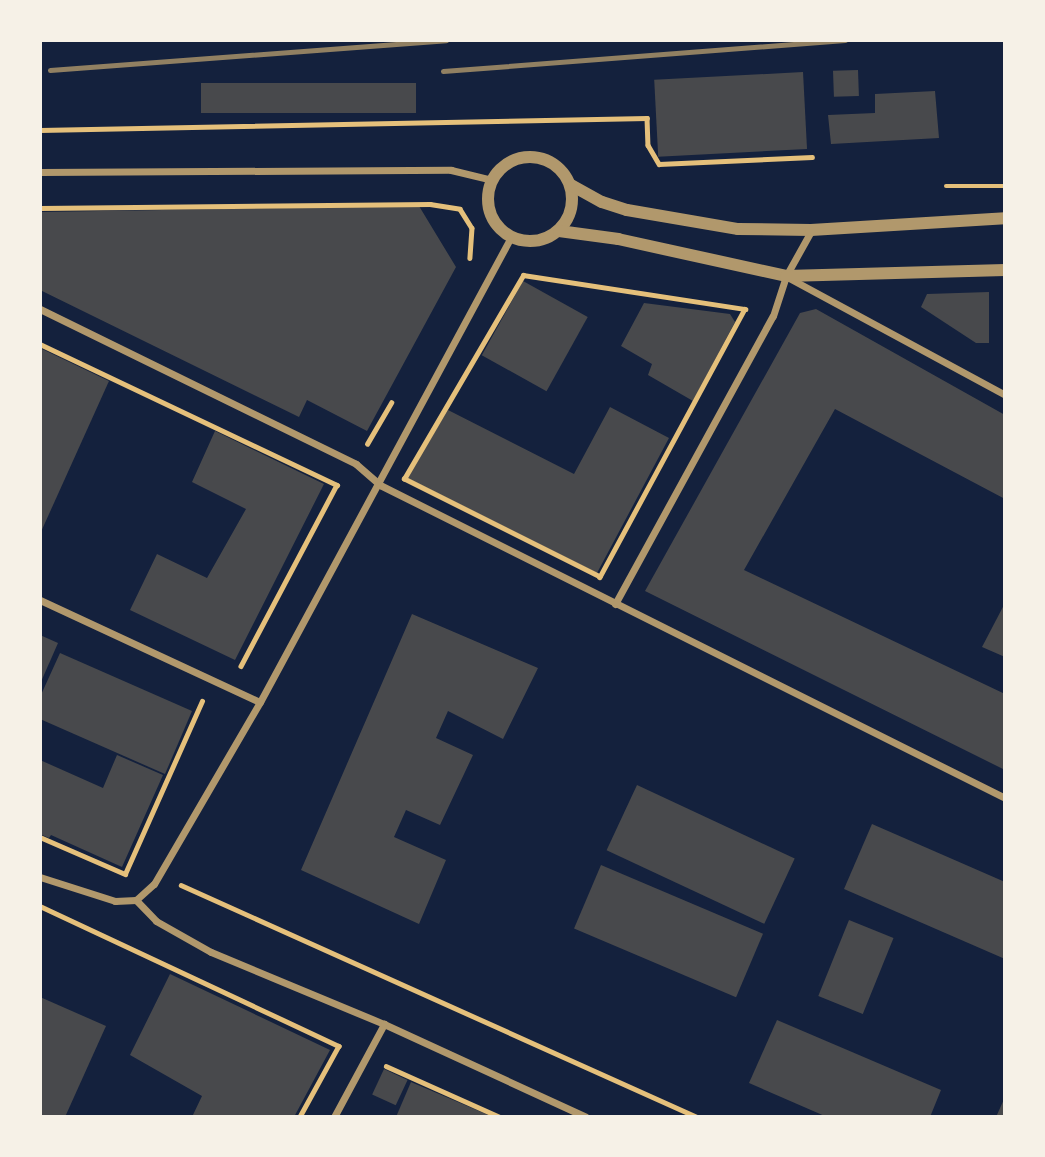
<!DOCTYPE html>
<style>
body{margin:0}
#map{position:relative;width:1045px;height:1157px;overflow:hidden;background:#14213d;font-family:"Source Serif 4",serif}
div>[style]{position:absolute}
.building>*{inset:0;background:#48494c;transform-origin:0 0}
.path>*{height:4.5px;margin:-2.25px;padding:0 2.25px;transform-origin:2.25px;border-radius:2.25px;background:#e5c07b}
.minor>*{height:7px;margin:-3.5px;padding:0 3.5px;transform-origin:3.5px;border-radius:3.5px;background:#b1986c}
.tertiary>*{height:12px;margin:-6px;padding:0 6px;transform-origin:6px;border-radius:6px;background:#b1986c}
.tertiary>.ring{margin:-6px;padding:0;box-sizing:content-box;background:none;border:12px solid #b1986c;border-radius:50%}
.rail>*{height:5px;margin:-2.5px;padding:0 2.5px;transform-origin:2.5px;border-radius:2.5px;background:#918062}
span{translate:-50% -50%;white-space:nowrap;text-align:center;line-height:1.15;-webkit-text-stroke:6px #f6f1e7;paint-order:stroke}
.frame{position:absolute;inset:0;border:42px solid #f6f1e7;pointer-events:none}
</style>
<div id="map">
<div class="building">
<i style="left:858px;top:70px;width:26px;height:25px;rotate:88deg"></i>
<i style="left:803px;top:72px;width:77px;height:149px;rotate:87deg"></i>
<i style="left:416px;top:83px;width:30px;height:215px;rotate:90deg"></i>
<i style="clip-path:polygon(935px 91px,939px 138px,831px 144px,828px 115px,875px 113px,875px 94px)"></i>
<i style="clip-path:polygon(419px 206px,456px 267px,367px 431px,307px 400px,299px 417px,40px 290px,40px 212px)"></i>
<i style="left:523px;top:281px;width:74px;height:85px;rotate:29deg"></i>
<i style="clip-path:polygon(989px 292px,989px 343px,976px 343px,921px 307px,927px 294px)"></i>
<i style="clip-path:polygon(644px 303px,730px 314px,735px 322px,693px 401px,648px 375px,652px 364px,621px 346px)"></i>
<i style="clip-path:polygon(816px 309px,1005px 415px,1005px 499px,835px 409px,744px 570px,1005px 694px,1003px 769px,645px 591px,800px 313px)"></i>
<i style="clip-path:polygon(40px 348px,109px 381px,40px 534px)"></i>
<i style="clip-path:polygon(610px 407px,669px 438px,597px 573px,407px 478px,448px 410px,574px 474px)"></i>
<i style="clip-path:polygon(215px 431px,324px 484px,235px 660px,130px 610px,157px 554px,207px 578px,246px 509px,192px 482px)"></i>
<i style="clip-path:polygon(1005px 603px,1005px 657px,982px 647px)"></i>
<i style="clip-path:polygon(412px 614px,538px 668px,503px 739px,448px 711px,436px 738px,473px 755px,440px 825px,406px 810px,394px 837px,446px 860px,419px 924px,301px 870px)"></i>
<i style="clip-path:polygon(40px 635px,58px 643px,40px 684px)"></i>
<i style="clip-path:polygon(60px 653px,192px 711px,165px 774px,40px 719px,40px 697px)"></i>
<i style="clip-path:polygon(117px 755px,163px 775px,122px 867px,51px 835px,49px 838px,40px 834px,40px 760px,103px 788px)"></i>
<i style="left:637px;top:785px;width:174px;height:72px;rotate:25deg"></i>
<i style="clip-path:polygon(872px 824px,1005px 882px,1005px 959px,844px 889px)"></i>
<i style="left:601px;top:865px;width:176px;height:69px;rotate:23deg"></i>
<i style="left:849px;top:920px;width:48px;height:82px;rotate:22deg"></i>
<i style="clip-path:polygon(170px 974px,330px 1050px,294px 1117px,192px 1117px,202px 1096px,130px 1055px)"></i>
<i style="clip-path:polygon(40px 997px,106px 1026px,65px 1117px,40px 1117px)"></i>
<i style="clip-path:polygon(777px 1020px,941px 1090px,930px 1117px,827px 1117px,749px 1083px)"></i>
<i style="left:384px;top:1069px;width:26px;height:28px;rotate:25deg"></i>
<i style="clip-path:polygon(411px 1082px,493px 1117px,396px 1117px)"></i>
<i style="clip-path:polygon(1005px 1097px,1005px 1117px,996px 1117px)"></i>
</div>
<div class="path">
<i style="left:40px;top:130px;width:607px;rotate:-1.13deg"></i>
<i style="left:647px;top:118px;width:27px;rotate:88deg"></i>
<i style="left:648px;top:145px;width:22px;rotate:60deg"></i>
<i style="left:659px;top:164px;width:153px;rotate:-2.6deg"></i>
<i style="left:946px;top:186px;width:59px"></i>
<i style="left:40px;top:208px;width:390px;rotate:-0.6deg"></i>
<i style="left:430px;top:204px;width:30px;rotate:9deg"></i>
<i style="left:460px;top:209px;width:22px;rotate:58deg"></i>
<i style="left:472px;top:228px;width:30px;rotate:94deg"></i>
<i style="left:523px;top:275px;width:225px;rotate:8.7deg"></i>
<i style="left:745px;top:309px;width:305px;rotate:118.4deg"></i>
<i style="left:600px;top:577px;width:219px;rotate:-153.4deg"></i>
<i style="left:404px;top:479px;width:236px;rotate:-59.7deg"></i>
<i style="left:40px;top:344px;width:329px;rotate:25.4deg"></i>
<i style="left:337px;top:485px;width:205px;rotate:117.9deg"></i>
<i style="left:367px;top:444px;width:48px;rotate:-59.7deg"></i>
<i style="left:40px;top:837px;width:93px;rotate:23.5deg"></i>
<i style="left:125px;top:874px;width:189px;rotate:-66deg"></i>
<i style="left:181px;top:885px;width:566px;rotate:24.21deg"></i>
<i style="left:40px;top:906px;width:330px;rotate:25.1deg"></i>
<i style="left:339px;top:1046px;width:81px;rotate:118.8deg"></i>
<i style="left:386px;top:1066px;width:125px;rotate:24.1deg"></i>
</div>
<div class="minor">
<i style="left:40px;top:172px;width:411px;rotate:-0.3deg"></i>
<i style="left:451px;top:170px;width:42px;rotate:13.7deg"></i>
<i style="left:789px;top:278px;width:246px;rotate:28.4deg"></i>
<i style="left:40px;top:309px;width:352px;rotate:26.1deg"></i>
<i style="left:356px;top:464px;width:32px;rotate:41deg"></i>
<i style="left:380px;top:485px;width:699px;rotate:26.6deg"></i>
<i style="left:40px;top:600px;width:242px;rotate:24.9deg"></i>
<i style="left:615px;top:604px;width:328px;rotate:-61.3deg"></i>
<i style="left:773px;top:316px;width:42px;rotate:-72deg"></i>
<i style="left:786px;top:276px;width:51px;rotate:-60.9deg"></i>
<i style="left:40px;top:877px;width:79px;rotate:17.7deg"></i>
<i style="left:115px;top:901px;width:21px;rotate:-3deg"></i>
<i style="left:136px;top:900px;width:24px;rotate:-42deg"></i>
<i style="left:154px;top:884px;width:211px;rotate:-59.8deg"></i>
<i style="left:260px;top:702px;width:528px;rotate:-61.64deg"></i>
<i style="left:136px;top:900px;width:29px;rotate:46deg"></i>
<i style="left:156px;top:921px;width:63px;rotate:29.4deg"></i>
<i style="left:211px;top:952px;width:187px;rotate:22.6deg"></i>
<i style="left:384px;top:1024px;width:222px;rotate:24.7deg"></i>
<i style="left:334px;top:1117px;width:106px;rotate:-61.7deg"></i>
</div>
<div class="tertiary">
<i class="ring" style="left:488px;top:157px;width:72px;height:72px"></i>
<i style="left:571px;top:185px;width:35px;rotate:29deg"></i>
<i style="left:602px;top:202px;width:26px;rotate:18deg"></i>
<i style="left:627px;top:210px;width:113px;rotate:9.7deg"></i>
<i style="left:738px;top:229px;width:73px;rotate:0.8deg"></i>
<i style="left:811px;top:230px;width:194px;rotate:-3.5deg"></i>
<i style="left:559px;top:231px;width:60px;rotate:7.7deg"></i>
<i style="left:618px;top:239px;width:172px;rotate:12.4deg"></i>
<i style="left:786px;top:276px;width:219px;rotate:-1.6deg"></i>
</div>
<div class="rail">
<i style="left:50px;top:70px;width:397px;rotate:-4.3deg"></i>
<i style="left:443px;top:71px;width:403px;rotate:-4.4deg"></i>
</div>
<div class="frame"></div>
</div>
